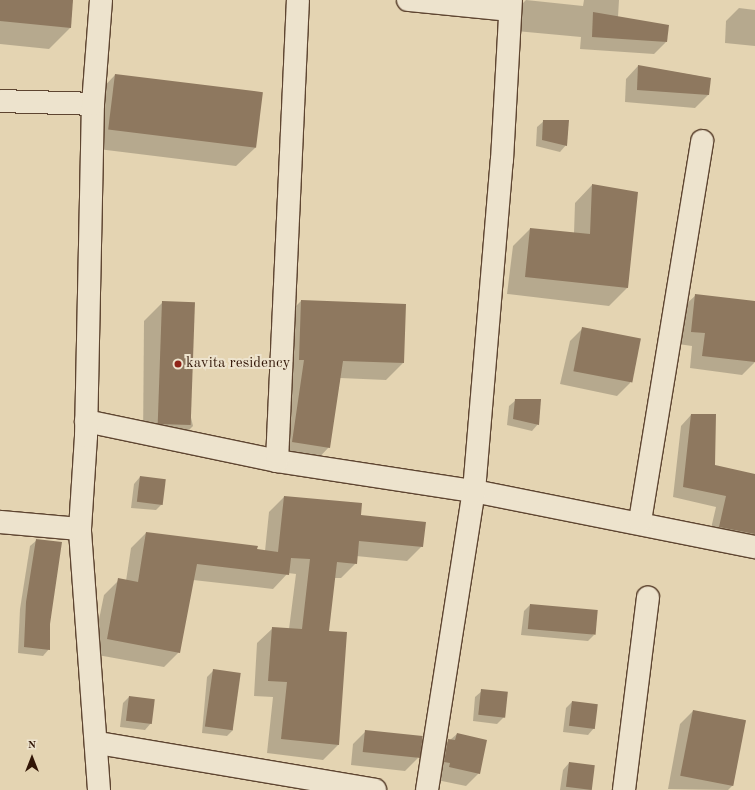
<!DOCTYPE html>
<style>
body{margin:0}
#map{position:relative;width:755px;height:790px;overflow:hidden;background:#e4d4b2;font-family:"Old Standard TT",serif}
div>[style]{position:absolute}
.shadow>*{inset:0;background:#0003}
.building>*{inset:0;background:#8e785f;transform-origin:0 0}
.roads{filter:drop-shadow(1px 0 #5e4531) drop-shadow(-1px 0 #5e4531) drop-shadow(0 1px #5e4531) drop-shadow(0 -1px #5e4531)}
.minor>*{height:22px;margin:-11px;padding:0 11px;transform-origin:11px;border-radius:11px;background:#ede3cd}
.dots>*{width:11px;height:11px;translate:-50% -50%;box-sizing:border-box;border:2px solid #ede3cd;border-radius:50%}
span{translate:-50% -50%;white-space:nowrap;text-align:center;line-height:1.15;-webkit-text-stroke:4px #ede3cd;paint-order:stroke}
.poi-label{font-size:15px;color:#311506}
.left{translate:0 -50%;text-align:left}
.north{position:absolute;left:12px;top:738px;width:40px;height:40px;-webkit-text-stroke:3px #ede3cd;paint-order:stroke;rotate:0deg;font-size:11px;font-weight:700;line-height:16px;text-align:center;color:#311506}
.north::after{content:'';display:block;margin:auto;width:14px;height:18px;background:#311506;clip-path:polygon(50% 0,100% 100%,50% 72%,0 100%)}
</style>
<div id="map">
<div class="shadow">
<i style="clip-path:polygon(0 0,72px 0,70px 28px,49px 49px,0 44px)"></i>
<i style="clip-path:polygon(526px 0,583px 6px,584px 0,619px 0,618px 17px,666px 42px,654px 54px,580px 49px,581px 37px,516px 31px,517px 9px)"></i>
<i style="clip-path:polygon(739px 8px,755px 10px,755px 46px,725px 43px,726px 21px)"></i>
<i style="clip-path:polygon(638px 66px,710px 78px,708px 95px,695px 108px,625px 102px,626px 79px)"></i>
<i style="clip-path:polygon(115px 75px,262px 93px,255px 148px,236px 166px,90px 148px,97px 94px)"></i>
<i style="clip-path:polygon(544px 121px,566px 145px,560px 152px,536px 146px,537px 127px)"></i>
<i style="clip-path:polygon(592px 185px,637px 193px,627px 288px,609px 306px,507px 294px,513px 246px,530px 229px,574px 233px,575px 203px)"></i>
<i style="clip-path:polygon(696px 295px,755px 302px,755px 362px,742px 375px,690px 368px,692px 346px,678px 344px,683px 307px)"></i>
<i style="clip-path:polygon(301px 301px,403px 363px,386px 380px,340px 378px,329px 447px,313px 464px,276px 459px,284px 318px)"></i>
<i style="clip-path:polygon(163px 302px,193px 426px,174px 445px,143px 442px,144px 321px)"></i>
<i style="clip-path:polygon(583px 328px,639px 340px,630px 383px,617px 396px,560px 384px,570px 341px)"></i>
<i style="clip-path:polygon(516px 400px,538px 424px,532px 431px,507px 425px,509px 406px)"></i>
<i style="clip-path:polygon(691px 415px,714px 466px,755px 475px,755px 548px,709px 537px,716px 507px,673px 497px,681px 426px)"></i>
<i style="clip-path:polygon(140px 477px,162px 504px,156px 510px,131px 508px,134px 484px)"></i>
<i style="clip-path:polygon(284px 497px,360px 516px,422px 546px,407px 561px,356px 556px,356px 563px,341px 578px,334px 578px,327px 632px,346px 633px,338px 745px,323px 760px,267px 753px,273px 697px,254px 696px,257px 643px,273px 628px,289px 629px,296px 574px,288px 573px,273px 589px,193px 580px,179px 652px,164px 667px,92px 654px,104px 595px,119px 580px,126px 581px,131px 548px,146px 533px,265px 551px,269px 512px)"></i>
<i style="clip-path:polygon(37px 540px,49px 649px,43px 656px,18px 653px,20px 609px,30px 546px)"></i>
<i style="clip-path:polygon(530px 605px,594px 635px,588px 641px,521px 635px,524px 611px)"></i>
<i style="clip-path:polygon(214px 670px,233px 730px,227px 736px,202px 733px,207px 677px)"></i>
<i style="clip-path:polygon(482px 691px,504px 717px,497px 724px,473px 721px,475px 697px)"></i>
<i style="clip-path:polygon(129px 697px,151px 723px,145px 730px,120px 727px,123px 703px)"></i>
<i style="clip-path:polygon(572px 702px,594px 728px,588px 735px,563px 732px,566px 708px)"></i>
<i style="clip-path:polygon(693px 711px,745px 720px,733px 785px,728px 790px,668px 789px,680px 724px)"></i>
<i style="clip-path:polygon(366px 731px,418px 758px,405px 771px,351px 765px,353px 744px)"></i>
<i style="clip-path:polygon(457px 734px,479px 773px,466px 786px,437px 780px,435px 753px)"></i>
<i style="clip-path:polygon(569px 763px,594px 766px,591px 790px,560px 790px,563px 770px)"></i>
</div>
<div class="building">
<i style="clip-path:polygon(0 0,73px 0,71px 28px,0 21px)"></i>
<i style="clip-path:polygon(593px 12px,669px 25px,667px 42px,592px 37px)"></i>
<i style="clip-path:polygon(638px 65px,711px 78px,709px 95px,637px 90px)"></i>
<i style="left:115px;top:74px;width:149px;height:56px;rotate:7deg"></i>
<i style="clip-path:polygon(543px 120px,569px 120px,567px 146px,542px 140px)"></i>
<i style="clip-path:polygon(592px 184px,638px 192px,628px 288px,525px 277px,530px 228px,590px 234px)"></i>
<i style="clip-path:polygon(695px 294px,755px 301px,755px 362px,702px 356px,705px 333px,691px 332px)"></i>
<i style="clip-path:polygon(301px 300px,406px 304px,404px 363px,343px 361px,330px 448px,292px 442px,304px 360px,299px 360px)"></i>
<i style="left:162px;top:301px;width:33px;height:123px;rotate:2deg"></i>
<i style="left:582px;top:327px;width:60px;height:45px;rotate:11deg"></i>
<i style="clip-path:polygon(515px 399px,541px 399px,539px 425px,513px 419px)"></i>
<i style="clip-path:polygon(691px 414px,716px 414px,715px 465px,755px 474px,755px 534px,719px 527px,726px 496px,683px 487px)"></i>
<i style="left:140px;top:476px;width:26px;height:26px;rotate:7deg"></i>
<i style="clip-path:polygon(284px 496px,362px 503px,361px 515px,426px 522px,423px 547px,359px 541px,357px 564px,337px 562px,329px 631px,347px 632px,339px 745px,281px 739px,287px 682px,268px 681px,272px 627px,302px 629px,310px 559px,291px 558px,289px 575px,197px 564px,180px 653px,107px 639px,118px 578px,138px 582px,146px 532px,258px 546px,257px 549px,278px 552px)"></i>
<i style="clip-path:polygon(36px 539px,62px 542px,50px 624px,50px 650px,24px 647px,26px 602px)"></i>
<i style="left:530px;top:604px;width:68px;height:25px;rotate:5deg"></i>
<i style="left:213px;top:669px;width:28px;height:58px;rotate:8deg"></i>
<i style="left:481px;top:689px;width:27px;height:26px;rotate:6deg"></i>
<i style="left:129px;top:696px;width:26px;height:25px;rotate:7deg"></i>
<i style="left:572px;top:701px;width:26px;height:25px;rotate:7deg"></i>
<i style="left:693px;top:710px;width:54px;height:67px;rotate:11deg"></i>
<i style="left:365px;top:730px;width:58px;height:22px;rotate:6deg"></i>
<i style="clip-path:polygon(457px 733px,487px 740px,480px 774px,449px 767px,450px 763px,444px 762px,448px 739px,455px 740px)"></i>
<i style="left:569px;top:762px;width:26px;height:25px;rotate:7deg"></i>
</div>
<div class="roads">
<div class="minor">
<i style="left:408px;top:0;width:102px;rotate:5.6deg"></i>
<i style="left:0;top:101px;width:93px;rotate:1.8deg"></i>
<i style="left:86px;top:421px;width:195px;rotate:11.8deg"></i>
<i style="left:277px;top:461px;width:199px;rotate:8.7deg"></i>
<i style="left:474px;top:491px;width:287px;rotate:11.3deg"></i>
<i style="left:277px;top:461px;width:461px;rotate:-87.4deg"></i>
<i style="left:640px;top:521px;width:385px;rotate:-80.7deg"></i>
<i style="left:0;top:522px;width:80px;rotate:5deg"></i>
<i style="left:98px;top:743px;width:281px;rotate:9.6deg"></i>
<i style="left:99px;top:790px;width:262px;rotate:-94.2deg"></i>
<i style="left:80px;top:529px;width:93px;rotate:-86.3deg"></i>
<i style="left:86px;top:436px;width:332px;rotate:-88.8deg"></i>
<i style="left:93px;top:104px;width:104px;rotate:-85.6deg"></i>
<i style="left:427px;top:790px;width:303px;rotate:-81.1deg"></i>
<i style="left:474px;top:491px;width:332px;rotate:-85.2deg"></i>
<i style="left:502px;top:160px;width:160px;rotate:-86.8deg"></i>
<i style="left:624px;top:790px;width:194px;rotate:-82.9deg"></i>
</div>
</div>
<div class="dots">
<i style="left:178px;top:364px;background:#8f2418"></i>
</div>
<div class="poi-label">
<span class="left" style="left:186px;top:364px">kavita residency</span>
</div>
<div class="north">N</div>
</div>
